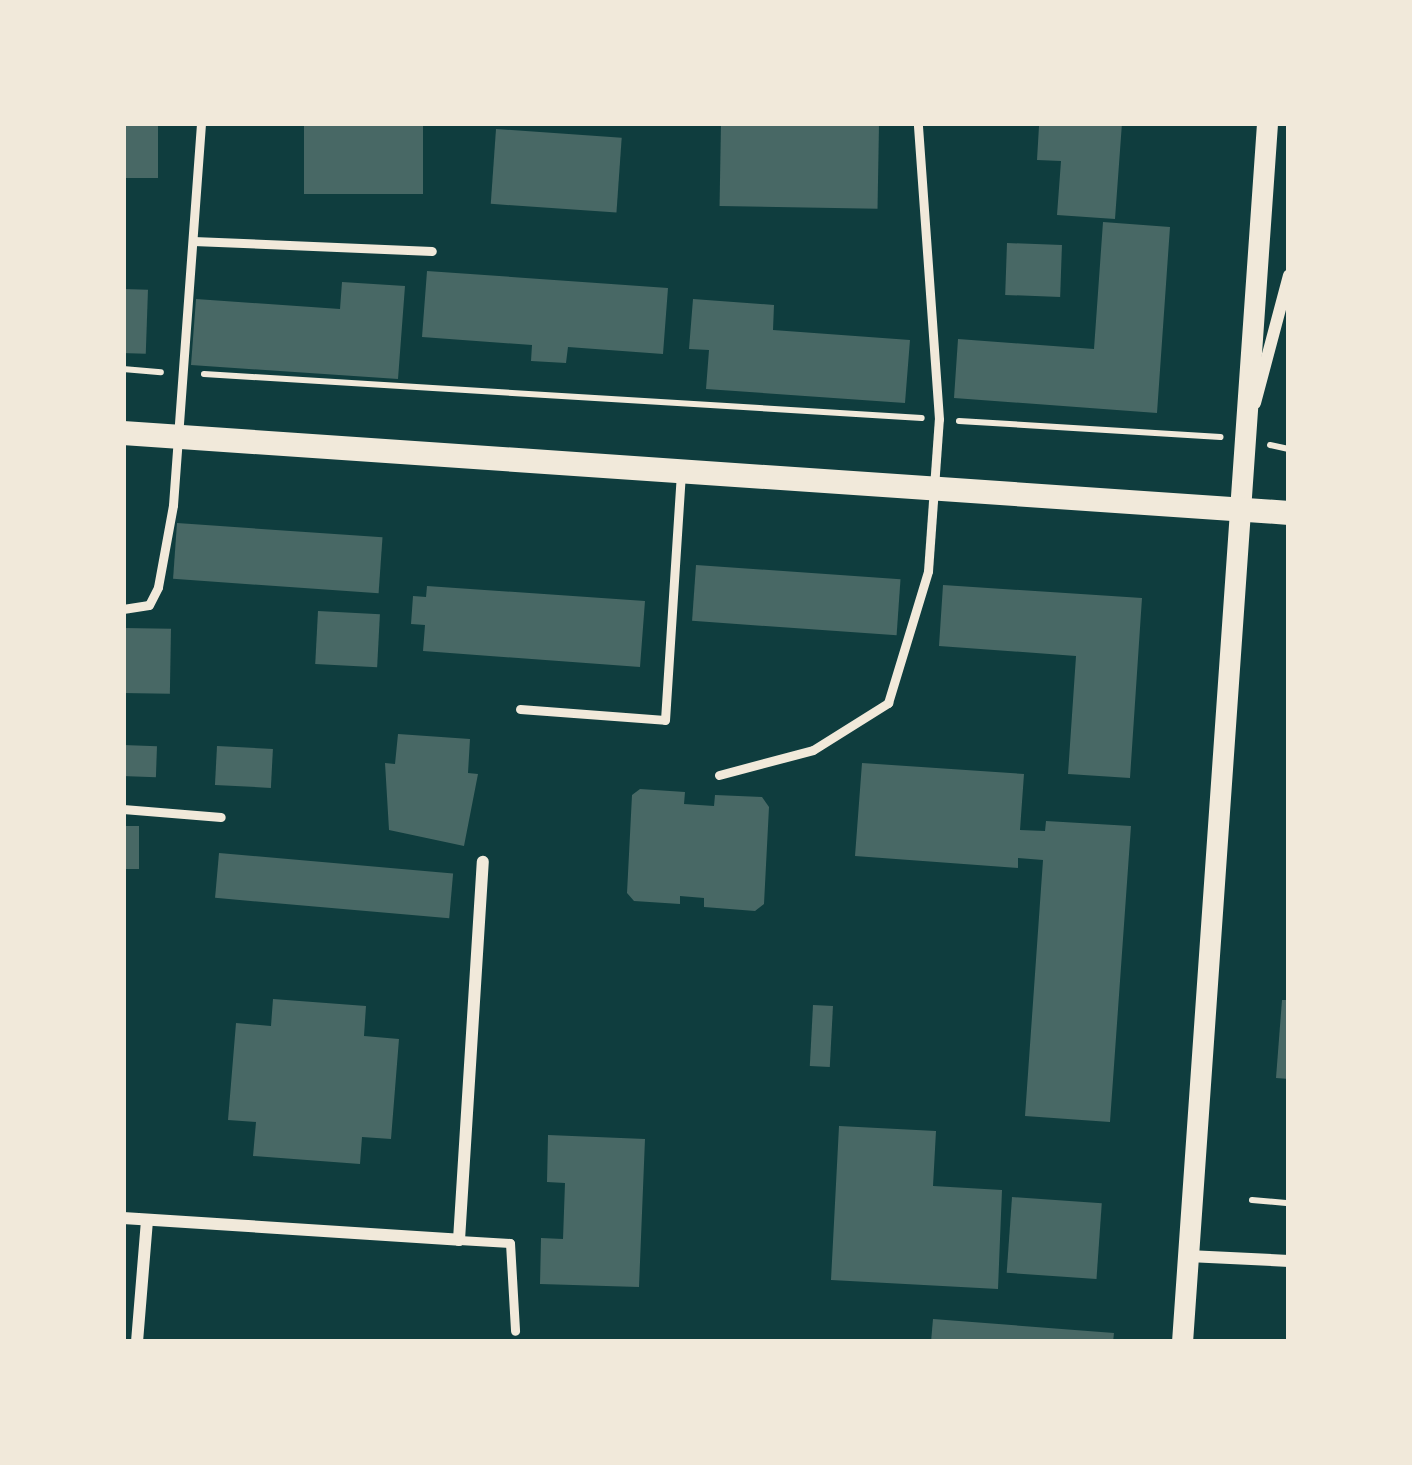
<!DOCTYPE html>
<style>
body{margin:0}
#map{position:relative;width:1412px;height:1465px;overflow:hidden;background:#0f3d3e;font-family:"Noto Sans",sans-serif}
div>[style]{position:absolute}
.building>*{inset:0;background:#486865;transform-origin:0 0}
.path>*{height:6px;margin:-3px;padding:0 3px;transform-origin:3px;border-radius:3px;background:#f1e9da}
.service>*{height:9px;margin:-4.5px;padding:0 4.5px;transform-origin:4.5px;border-radius:4.5px;background:#f1e9da}
.minor>*{height:12px;margin:-6px;padding:0 6px;transform-origin:6px;border-radius:6px;background:#f1e9da}
.tertiary>*{height:21px;margin:-10.5px;padding:0 10.5px;transform-origin:10.5px;border-radius:10.5px;background:#f1e9da}
.secondary>*{height:24px;margin:-12px;padding:0 12px;transform-origin:12px;border-radius:12px;background:#f1e9da}
span{translate:-50% -50%;white-space:nowrap;text-align:center;line-height:1.15;-webkit-text-stroke:12px #f1e9da;paint-order:stroke}
.frame{position:absolute;inset:0;border:126px solid #f1e9da;pointer-events:none}
</style>
<div id="map">
<div class="building">
<i style="left:123px;top:123px;width:35px;height:55px"></i>
<i style="left:304px;top:123px;width:119px;height:71px"></i>
<i style="left:721px;top:123px;width:158px;height:83px;rotate:1deg"></i>
<i style="clip-path:polygon(1122px 123px,1115px 219px,1057px 215px,1061px 161px,1037px 160px,1039px 126px)"></i>
<i style="left:496px;top:129px;width:126px;height:75px;rotate:4deg"></i>
<i style="clip-path:polygon(1103px 222px,1170px 227px,1157px 413px,954px 398px,958px 339px,1094px 349px)"></i>
<i style="left:1007px;top:243px;width:55px;height:52px;rotate:2deg"></i>
<i style="clip-path:polygon(427px 271px,668px 288px,663px 354px,568px 347px,566px 363px,531px 361px,532px 345px,422px 337px)"></i>
<i style="clip-path:polygon(342px 282px,405px 286px,398px 379px,191px 365px,196px 299px,340px 309px)"></i>
<i style="left:123px;top:289px;width:25px;height:64px;rotate:2deg"></i>
<i style="clip-path:polygon(693px 299px,774px 305px,773px 330px,910px 340px,905px 403px,706px 389px,709px 350px,689px 349px)"></i>
<i style="left:177px;top:523px;width:206px;height:56px;rotate:4deg"></i>
<i style="left:696px;top:565px;width:205px;height:56px;rotate:4deg"></i>
<i style="clip-path:polygon(943px 585px,1142px 598px,1130px 778px,1068px 774px,1076px 656px,939px 646px)"></i>
<i style="clip-path:polygon(427px 586px,645px 601px,640px 667px,423px 651px,425px 625px,411px 624px,413px 596px,426px 597px)"></i>
<i style="left:318px;top:611px;width:62px;height:53px;rotate:3deg"></i>
<i style="left:123px;top:628px;width:48px;height:65px;rotate:1deg"></i>
<i style="clip-path:polygon(398px 734px,470px 739px,468px 773px,478px 774px,464px 846px,389px 830px,385px 763px,395px 764px)"></i>
<i style="left:123px;top:745px;width:34px;height:31px;rotate:2deg"></i>
<i style="left:217px;top:746px;width:56px;height:39px;rotate:3deg"></i>
<i style="clip-path:polygon(862px 763px,1024px 774px,1020px 830px,1045px 831px,1046px 821px,1131px 826px,1110px 1122px,1025px 1116px,1043px 860px,1018px 858px,1018px 868px,855px 856px)"></i>
<i style="clip-path:polygon(640px 789px,685px 792px,684px 804px,714px 806px,715px 795px,762px 797px,769px 807px,764px 904px,755px 911px,704px 907px,704px 898px,680px 896px,680px 904px,634px 901px,627px 893px,632px 795px)"></i>
<i style="left:123px;top:826px;width:16px;height:43px"></i>
<i style="left:219px;top:853px;width:235px;height:45px;rotate:5deg"></i>
<i style="clip-path:polygon(273px 999px,366px 1006px,364px 1036px,399px 1039px,391px 1139px,362px 1137px,360px 1164px,253px 1156px,256px 1122px,228px 1120px,236px 1023px,271px 1026px)"></i>
<i style="clip-path:polygon(1282px 1000px,1289px 1000px,1289px 1079px,1276px 1078px)"></i>
<i style="left:813px;top:1005px;width:20px;height:61px;rotate:3deg"></i>
<i style="clip-path:polygon(839px 1126px,936px 1131px,933px 1186px,1002px 1190px,998px 1289px,831px 1280px)"></i>
<i style="clip-path:polygon(548px 1135px,645px 1139px,639px 1287px,540px 1284px,541px 1238px,563px 1239px,565px 1183px,547px 1182px)"></i>
<i style="left:1012px;top:1197px;width:90px;height:76px;rotate:4deg"></i>
<i style="clip-path:polygon(933px 1319px,1114px 1333px,1113px 1342px,931px 1342px)"></i>
</div>
<div class="path">
<i style="left:123px;top:369px;width:38px;rotate:5deg"></i>
<i style="left:204px;top:374px;width:719px;rotate:3.51deg"></i>
<i style="left:959px;top:421px;width:262px;rotate:3.5deg"></i>
<i style="left:1270px;top:445px;width:19px;rotate:12deg"></i>
<i style="left:1252px;top:1200px;width:37px;rotate:5deg"></i>
</div>
<div class="service">
<i style="left:193px;top:241px;width:239px;rotate:2.4deg"></i>
<i style="left:123px;top:609px;width:26px;rotate:-9deg"></i>
<i style="left:149px;top:605px;width:20px;rotate:-63deg"></i>
<i style="left:158px;top:587px;width:83px;rotate:-79.6deg"></i>
<i style="left:173px;top:505px;width:383px;rotate:-85.8deg"></i>
<i style="left:520px;top:709px;width:145px;rotate:4.3deg"></i>
<i style="left:665px;top:720px;width:246px;rotate:-86.3deg"></i>
<i style="left:719px;top:775px;width:97px;rotate:-14.9deg"></i>
<i style="left:813px;top:750px;width:89px;rotate:-32.1deg"></i>
<i style="left:888px;top:703px;width:138px;rotate:-73.1deg"></i>
<i style="left:928px;top:571px;width:152px;rotate:-85.9deg"></i>
<i style="left:939px;top:419px;width:297px;rotate:-94.1deg"></i>
<i style="left:123px;top:809px;width:98px;rotate:4.7deg"></i>
<i style="left:459px;top:1240px;width:51px;rotate:3.4deg"></i>
<i style="left:510px;top:1243px;width:88px;rotate:86.7deg"></i>
</div>
<div class="minor">
<i style="left:1255px;top:403px;width:132px;rotate:-75.1deg"></i>
<i style="left:123px;top:1218px;width:337px;rotate:3.7deg"></i>
<i style="left:459px;top:1240px;width:379px;rotate:-86.4deg"></i>
<i style="left:1188px;top:1256px;width:101px;rotate:2.8deg"></i>
<i style="left:137px;top:1342px;width:121px;rotate:-85.3deg"></i>
</div>
<div class="tertiary">
<i style="left:1182px;top:1342px;width:1222px;rotate:-86.01deg"></i>
</div>
<div class="secondary">
<i style="left:123px;top:433px;width:1169px;rotate:3.92deg"></i>
</div>
<div class="frame"></div>
</div>
